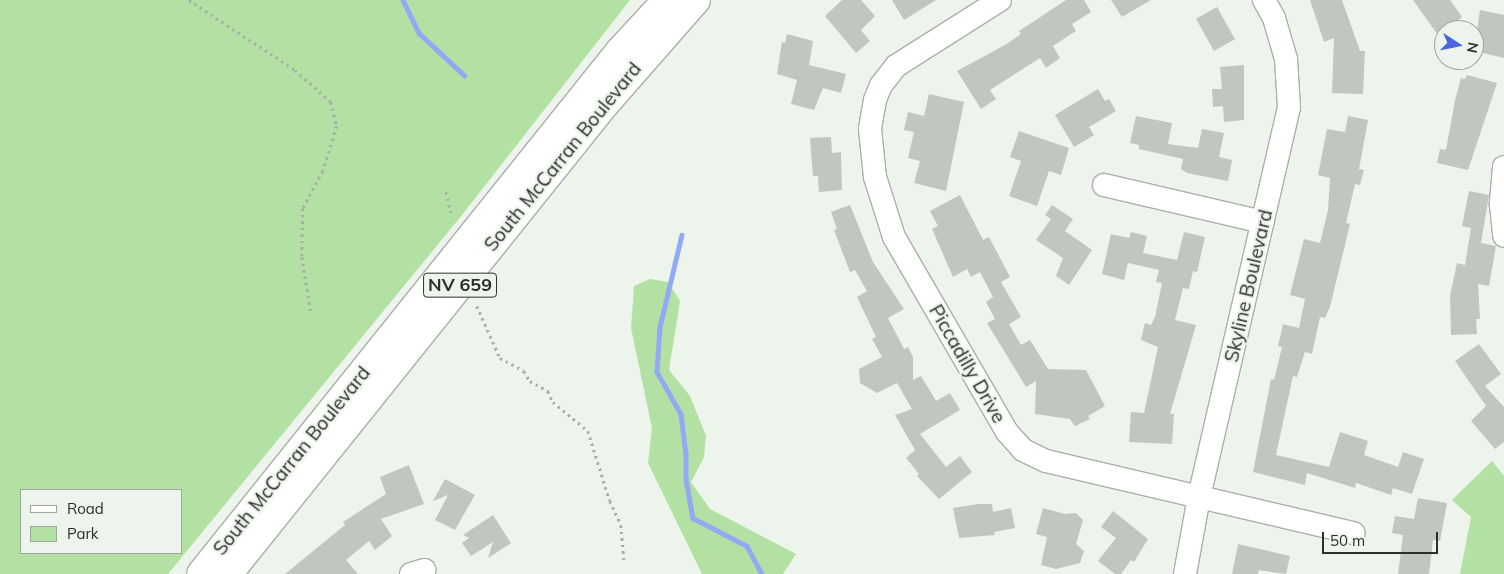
<!DOCTYPE html>
<style>
body{margin:0}
#map{position:relative;width:1504px;height:574px;overflow:hidden;background:#edf4eb;font-family:Mulish,sans-serif}
div>[style]{position:absolute}
.green>*{inset:0;background:#b2e1a3}
.stream>*{height:4.5px;margin:-2.25px;padding:0 2.25px;transform-origin:2.25px;border-radius:2.25px;background:#91aaf3}
.building>*{inset:0;background:#c1c7bf;transform-origin:0 0}
.path>*{height:2.5px;margin-top:-1.25px;transform-origin:0;background:repeating-linear-gradient(90deg,#a9aea7 0 2.5px,transparent 0 6.5px)}
.roads{filter:drop-shadow(1px 0 #aab0a8) drop-shadow(-1px 0 #aab0a8) drop-shadow(0 1px #aab0a8) drop-shadow(0 -1px #aab0a8)}
.minor>*{height:22px;margin:-11px;padding:0 11px;transform-origin:11px;border-radius:11px;background:#fff}
.major>*{height:28px;margin:-14px;padding:0 14px;transform-origin:14px;border-radius:14px;background:#fff}
span{translate:-50% -50%;white-space:nowrap;text-align:center;line-height:1.15;-webkit-text-stroke:4.5px #edf4eb;paint-order:stroke}
.shield-label span{padding:1px 4px;background:#edf4eb;border:1px solid;border-radius:4px;-webkit-text-stroke-width:0}
.shield-label{font-size:18px;color:#2d2f2c;font-weight:700}
.street-label{font-size:19px;color:#2d2f2c}
.legend{position:absolute;left:20px;top:489px;width:162px;height:65px;box-sizing:border-box;background:#edf4eb;border:1px solid #a0a59f;margin:0;padding:6px 9px;list-style:none;font-size:15px;color:#2d2f2c}
.legend li{display:flex;align-items:center;gap:10px;height:25px}
.legend b{width:25px;border:1px solid #a0a59f}
.north{position:absolute;left:1434px;top:20px;width:50px;height:50px;box-sizing:border-box;background:#edf4eb;border:1px solid #a0a59f;border-radius:50%;rotate:101deg;font-size:14px;font-weight:700;line-height:20px;text-align:center;color:#2d2f2c}
.north::after{content:'';display:block;margin:auto;width:18px;height:22px;background:#4a67db;clip-path:polygon(50% 0,100% 100%,50% 72%,0 100%)}
.scale{position:absolute;left:1322px;top:532px;width:116px;height:22px;box-sizing:border-box;border:2px solid #2d2f2c;border-top:0;padding-left:6px;font-size:15px;line-height:18px;white-space:nowrap;color:#2d2f2c;-webkit-text-stroke:4px #edf4eb;paint-order:stroke}
</style>
<div id="map">
<div class="green">
<i style="clip-path:polygon(evenodd,0 0,630px 0,462px 215px,168px 574px,0 574px,0 0,181px 490px,181px 553px,21px 553px,21px 490px,181px 490px)"></i>
<i style="clip-path:polygon(650px 279px,668px 282px,680px 301px,669px 370px,690px 396px,706px 436px,704px 457px,691px 482px,710px 509px,796px 554px,783px 574px,702px 574px,648px 463px,652px 428px,631px 328px,634px 286px)"></i>
<i style="clip-path:polygon(1492px 461px,1504px 476px,1504px 574px,1460px 574px,1471px 517px,1452px 500px)"></i>
</div>
<div class="stream">
<i style="left:403px;top:0;width:37px;rotate:64deg"></i>
<i style="left:419px;top:33px;width:62px;rotate:43deg"></i>
<i style="left:682px;top:235px;width:95px;rotate:103.4deg"></i>
<i style="left:660px;top:327px;width:45px;rotate:93.8deg"></i>
<i style="left:657px;top:372px;width:48px;rotate:60.3deg"></i>
<i style="left:681px;top:414px;width:39px;rotate:83deg"></i>
<i style="left:686px;top:453px;width:26px;rotate:90deg"></i>
<i style="left:686px;top:479px;width:40px;rotate:80deg"></i>
<i style="left:693px;top:518px;width:61px;rotate:27.4deg"></i>
<i style="left:747px;top:546px;width:32px;rotate:62deg"></i>
</div>
<div class="building">
<i style="clip-path:polygon(842px 0,861px 0,875px 16px,861px 30px,870px 41px,856px 53px,825px 16px)"></i>
<i style="clip-path:polygon(892px 0,936px 0,904px 20px)"></i>
<i style="clip-path:polygon(1066px 0,1084px 0,1091px 12px,1072px 24px,1076px 31px,1053px 46px,1060px 58px,1046px 68px,1040px 58px,990px 90px,996px 99px,981px 109px,957px 71px,1005px 45px,1021px 34px,1019px 31px)"></i>
<i style="clip-path:polygon(1111px 0,1151px 0,1122px 17px)"></i>
<i style="clip-path:polygon(1310px 0,1342px 0,1360px 51px,1365px 51px,1363px 94px,1332px 93px,1334px 38px,1324px 42px)"></i>
<i style="clip-path:polygon(1413px 0,1450px 0,1462px 17px,1438px 35px)"></i>
<i style="left:1217px;top:7px;width:37px;height:24px;rotate:61deg"></i>
<i style="clip-path:polygon(1480px 10px,1504px 15px,1504px 58px,1474px 51px)"></i>
<i style="clip-path:polygon(787px 34px,813px 41px,809px 65px,846px 74px,841px 93px,823px 88px,814px 110px,791px 104px,797px 80px,777px 74px,782px 42px,785px 43px)"></i>
<i style="clip-path:polygon(1244px 65px,1244px 120px,1224px 122px,1223px 106px,1213px 107px,1212px 89px,1222px 89px,1220px 67px)"></i>
<i style="clip-path:polygon(1467px 75px,1497px 83px,1468px 170px,1437px 163px,1440px 149px,1446px 150px,1455px 100px,1461px 78px,1465px 79px)"></i>
<i style="clip-path:polygon(1098px 89px,1105px 101px,1109px 99px,1116px 111px,1089px 127px,1094px 135px,1074px 147px,1055px 115px)"></i>
<i style="clip-path:polygon(929px 94px,964px 102px,946px 191px,914px 183px,920px 161px,908px 158px,914px 132px,904px 130px,908px 112px,924px 116px)"></i>
<i style="clip-path:polygon(1136px 116px,1172px 123px,1168px 144px,1198px 148px,1202px 129px,1224px 133px,1219px 157px,1232px 160px,1228px 181px,1187px 173px,1181px 169px,1183px 159px,1139px 149px,1139px 145px,1130px 143px)"></i>
<i style="clip-path:polygon(1348px 116px,1368px 120px,1359px 169px,1364px 170px,1360px 185px,1355px 184px,1346px 223px,1350px 224px,1330px 307px,1325px 318px,1320px 317px,1312px 354px,1305px 352px,1297px 377px,1293px 376px,1276px 455px,1329px 467px,1340px 432px,1368px 441px,1364px 455px,1398px 467px,1403px 452px,1424px 459px,1412px 494px,1393px 488px,1391px 495px,1356px 483px,1355px 488px,1307px 473px,1305px 485px,1253px 472px,1271px 379px,1274px 380px,1282px 347px,1278px 346px,1283px 324px,1299px 328px,1305px 299px,1290px 295px,1304px 239px,1320px 243px,1328px 210px,1330px 178px,1318px 175px,1327px 129px,1345px 132px)"></i>
<i style="clip-path:polygon(1019px 131px,1069px 148px,1061px 175px,1049px 171px,1037px 206px,1009px 196px,1021px 161px,1010px 157px)"></i>
<i style="clip-path:polygon(831px 137px,832px 153px,841px 152px,842px 190px,819px 192px,818px 176px,813px 176px,810px 138px)"></i>
<i style="clip-path:polygon(1469px 191px,1489px 195px,1481px 243px,1496px 246px,1489px 286px,1478px 284px,1480px 319px,1476px 319px,1477px 334px,1451px 335px,1450px 296px,1457px 263px,1465px 265px,1471px 228px,1462px 226px)"></i>
<i style="clip-path:polygon(960px 195px,983px 240px,989px 237px,1010px 277px,1001px 282px,1021px 317px,1009px 324px,1021px 345px,1030px 340px,1048px 369px,1086px 370px,1105px 406px,1088px 416px,1090px 419px,1075px 426px,1070px 419px,1035px 414px,1036px 381px,1026px 387px,987px 323px,995px 319px,986px 302px,993px 297px,980px 272px,971px 277px,967px 269px,953px 277px,932px 229px,938px 226px,930px 211px)"></i>
<i style="clip-path:polygon(850px 205px,873px 262px,904px 309px,888px 318px,904px 349px,908px 347px,913px 357px,913px 380px,921px 376px,936px 401px,950px 393px,960px 410px,920px 434px,946px 467px,960px 456px,972px 472px,939px 499px,917px 476px,919px 474px,906px 458px,915px 450px,895px 415px,912px 409px,897px 383px,877px 393px,860px 383px,859px 369px,882px 357px,872px 339px,876px 337px,857px 297px,867px 291px,855px 270px,850px 272px,834px 230px,837px 229px,831px 212px)"></i>
<i style="clip-path:polygon(1052px 205px,1073px 219px,1065px 231px,1092px 250px,1069px 285px,1056px 276px,1063px 258px,1036px 240px,1051px 219px,1045px 215px)"></i>
<i style="clip-path:polygon(1131px 232px,1147px 236px,1143px 253px,1177px 260px,1184px 232px,1205px 237px,1197px 272px,1193px 271px,1189px 289px,1183px 288px,1175px 320px,1196px 325px,1170px 414px,1174px 414px,1172px 444px,1129px 442px,1131px 412px,1144px 413px,1158px 347px,1141px 340px,1145px 323px,1151px 325px,1155px 317px,1162px 283px,1156px 282px,1159px 270px,1128px 263px,1124px 280px,1102px 274px,1111px 234px,1129px 238px)"></i>
<i style="clip-path:polygon(1479px 344px,1501px 374px,1485px 386px,1504px 407px,1504px 442px,1495px 449px,1471px 421px,1486px 406px,1455px 361px)"></i>
<i style="clip-path:polygon(409px 465px,424px 504px,381px 519px,392px 536px,375px 550px,369px 541px,346px 560px,358px 574px,285px 574px,345px 525px,343px 522px,386px 494px,380px 477px)"></i>
<i style="clip-path:polygon(445px 479px,475px 495px,455px 530px,435px 520px,448px 495px,433px 501px)"></i>
<i style="clip-path:polygon(1418px 498px,1447px 503px,1440px 541px,1433px 540px,1429px 574px,1398px 574px,1403px 535px,1392px 533px,1395px 516px,1414px 519px)"></i>
<i style="clip-path:polygon(978px 504px,992px 504px,993px 512px,1011px 508px,1015px 528px,994px 532px,995px 535px,959px 538px,953px 508px)"></i>
<i style="clip-path:polygon(1043px 508px,1065px 514px,1076px 513px,1083px 520px,1076px 544px,1084px 551px,1080px 563px,1056px 569px,1041px 565px,1047px 537px,1036px 534px)"></i>
<i style="clip-path:polygon(1113px 511px,1148px 539px,1134px 562px,1131px 560px,1121px 574px,1115px 574px,1098px 561px,1116px 538px,1101px 527px)"></i>
<i style="clip-path:polygon(493px 515px,511px 543px,488px 558px,493px 542px,471px 556px,462px 543px,469px 538px,463px 535px)"></i>
<i style="clip-path:polygon(1238px 544px,1290px 556px,1286px 574px,1259px 570px,1258px 574px,1232px 574px)"></i>
</div>
<div class="path">
<i style="left:189px;top:0;width:127px;rotate:33.4deg"></i>
<i style="left:295px;top:70px;width:48px;rotate:41.6deg"></i>
<i style="left:331px;top:102px;width:25px;rotate:76deg"></i>
<i style="left:337px;top:126px;width:47px;rotate:107.3deg"></i>
<i style="left:323px;top:171px;width:42px;rotate:118.4deg"></i>
<i style="left:303px;top:208px;width:49px;rotate:91.2deg"></i>
<i style="left:302px;top:257px;width:57px;rotate:80.9deg"></i>
<i style="left:446px;top:192px;width:21px;rotate:76deg"></i>
<i style="left:477px;top:306px;width:57px;rotate:66.1deg"></i>
<i style="left:500px;top:358px;width:27px;rotate:28deg"></i>
<i style="left:524px;top:371px;width:12px;rotate:59deg"></i>
<i style="left:530px;top:381px;width:21px;rotate:29deg"></i>
<i style="left:548px;top:391px;width:12px;rotate:66deg"></i>
<i style="left:553px;top:402px;width:45px;rotate:39.6deg"></i>
<i style="left:588px;top:431px;width:73px;rotate:72.6deg"></i>
<i style="left:610px;top:501px;width:26px;rotate:65deg"></i>
<i style="left:621px;top:525px;width:38px;rotate:85deg"></i>
</div>
<div class="roads">
<div class="minor">
<i style="left:1000px;top:0;width:123px;rotate:147.6deg"></i>
<i style="left:896px;top:66px;width:24px;rotate:128deg"></i>
<i style="left:881px;top:85px;width:16px;rotate:112deg"></i>
<i style="left:875px;top:100px;width:29px;rotate:100deg"></i>
<i style="left:870px;top:129px;width:48px;rotate:84.1deg"></i>
<i style="left:875px;top:177px;width:63px;rotate:72.4deg"></i>
<i style="left:894px;top:237px;width:225px;rotate:59.9deg"></i>
<i style="left:1007px;top:432px;width:24px;rotate:48deg"></i>
<i style="left:1023px;top:450px;width:25px;rotate:26deg"></i>
<i style="left:1046px;top:461px;width:316px;rotate:13.2deg"></i>
<i style="left:1504px;top:167px;width:38px;rotate:95deg"></i>
<i style="left:1501px;top:205px;width:31px;rotate:84deg"></i>
<i style="left:1104px;top:185px;width:163px;rotate:13.1deg"></i>
<i style="left:411px;top:574px;width:14px;rotate:-17deg"></i>
<i style="left:1185px;top:574px;width:78px;rotate:-79.7deg"></i>
<i style="left:1199px;top:497px;width:400px;rotate:-77deg"></i>
<i style="left:1289px;top:107px;width:48px;rotate:-93.6deg"></i>
<i style="left:1286px;top:59px;width:43px;rotate:-106.3deg"></i>
<i style="left:1274px;top:18px;width:21px;rotate:-119deg"></i>
</div>
<div class="major">
<i style="left:201px;top:574px;width:670px;rotate:-51.3deg"></i>
<i style="left:620px;top:51px;width:69px;rotate:-47.3deg"></i>
<i style="left:228px;top:574px;width:603px;rotate:-51.27deg"></i>
<i style="left:605px;top:104px;width:138px;rotate:-48.8deg"></i>
</div>
</div>
<div class="shield-label">
<span style="left:460px;top:285px">NV 659</span>
</div>
<div class="street-label">
<span style="left:563px;top:157px;rotate:-51deg">South McCarran Boulevard</span>
<span style="left:1249px;top:286px;rotate:-77deg">Skyline Boulevard</span>
<span style="left:967px;top:364px;rotate:60deg">Piccadilly Drive</span>
<span style="left:292px;top:461px;rotate:-51deg">South McCarran Boulevard</span>
</div>
<ul class="legend">
<li><b style="height:6px;background:#fff"></b>Road</li>
<li><b style="height:14px;background:#b2e1a3"></b>Park</li>
</ul>
<div class="north">N</div>
<div class="scale">50 m</div>
</div>
